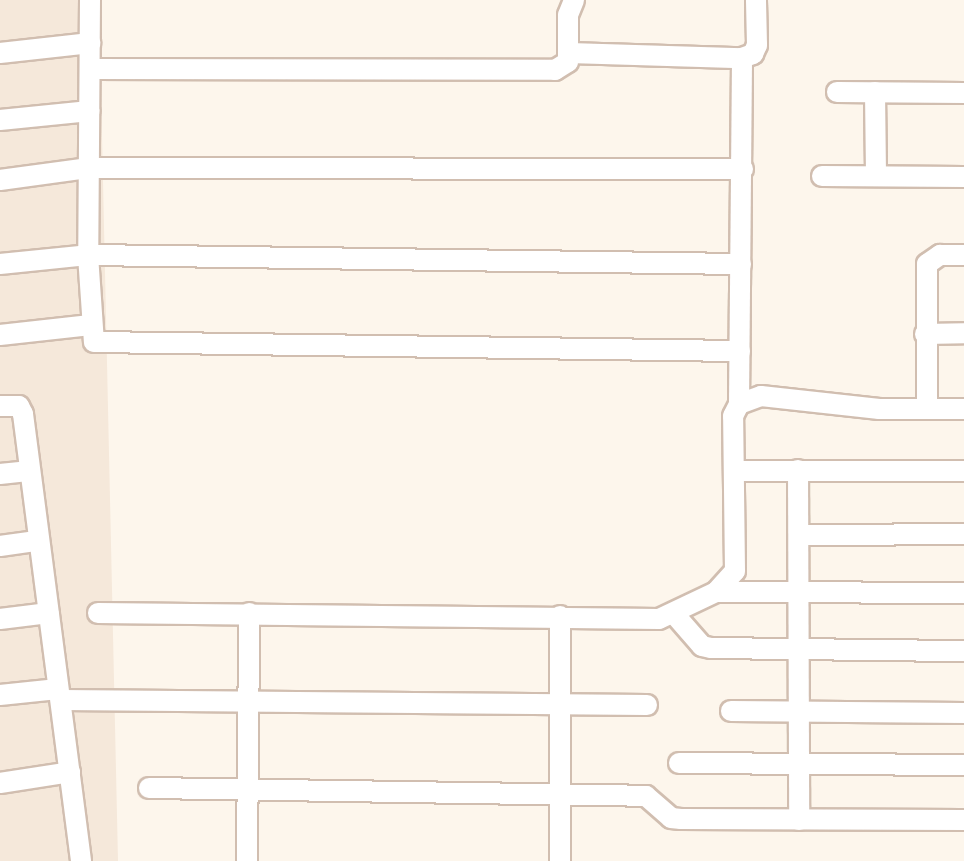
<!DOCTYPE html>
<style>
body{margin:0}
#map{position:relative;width:964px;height:861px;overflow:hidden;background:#fdf6ec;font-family:Quicksand,sans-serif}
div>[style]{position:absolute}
.residential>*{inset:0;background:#f5e8da}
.roads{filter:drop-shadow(2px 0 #d1beb0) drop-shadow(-2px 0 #d1beb0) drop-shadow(0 2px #d1beb0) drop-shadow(0 -2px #d1beb0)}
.minor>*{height:20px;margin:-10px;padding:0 10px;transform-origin:10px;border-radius:10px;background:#fff}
span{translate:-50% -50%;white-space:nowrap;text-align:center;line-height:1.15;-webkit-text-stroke:5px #fffaf3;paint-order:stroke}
</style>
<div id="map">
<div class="residential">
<i style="clip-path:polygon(0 0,99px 0,118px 861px,0 861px)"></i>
</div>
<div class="roads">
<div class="minor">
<i style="left:90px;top:0;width:255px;rotate:90.4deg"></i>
<i style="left:88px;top:255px;width:87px;rotate:86.1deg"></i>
<i style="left:94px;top:342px;width:646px;rotate:0.8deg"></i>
<i style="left:0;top:53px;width:91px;rotate:-6.3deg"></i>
<i style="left:569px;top:53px;width:173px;rotate:1.7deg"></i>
<i style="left:742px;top:58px;width:12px;rotate:-20deg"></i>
<i style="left:753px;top:54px;width:10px;rotate:-66deg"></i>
<i style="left:757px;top:45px;width:45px;rotate:-91.3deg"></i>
<i style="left:90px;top:69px;width:465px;rotate:0.1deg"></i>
<i style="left:555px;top:70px;width:15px;rotate:-32deg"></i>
<i style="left:568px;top:62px;width:47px;rotate:-90deg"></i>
<i style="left:568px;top:15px;width:16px;rotate:-68deg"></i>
<i style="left:837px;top:92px;width:127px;rotate:0.5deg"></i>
<i style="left:875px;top:92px;width:84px;rotate:89.3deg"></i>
<i style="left:0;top:120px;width:90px;rotate:-5.7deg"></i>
<i style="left:822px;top:176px;width:142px;rotate:0.4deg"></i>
<i style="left:0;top:180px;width:90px;rotate:-7.7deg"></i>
<i style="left:89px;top:168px;width:654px;rotate:0.09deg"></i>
<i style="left:0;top:264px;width:88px;rotate:-5.8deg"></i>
<i style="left:88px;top:255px;width:653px;rotate:0.79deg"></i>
<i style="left:925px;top:334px;width:39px;rotate:-1deg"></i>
<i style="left:0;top:335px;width:91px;rotate:-6.3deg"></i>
<i style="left:739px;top:404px;width:346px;rotate:-89.5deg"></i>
<i style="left:0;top:406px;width:19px"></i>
<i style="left:19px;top:406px;width:9px;rotate:63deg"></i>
<i style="left:23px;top:414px;width:451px;rotate:82.6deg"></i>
<i style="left:927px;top:408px;width:144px;rotate:-90deg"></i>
<i style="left:927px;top:264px;width:16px;rotate:-35deg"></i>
<i style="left:940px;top:255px;width:24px"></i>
<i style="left:798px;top:470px;width:350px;rotate:89.8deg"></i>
<i style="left:734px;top:471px;width:230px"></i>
<i style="left:0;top:474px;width:30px;rotate:-6deg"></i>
<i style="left:800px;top:535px;width:164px;rotate:-0.3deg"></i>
<i style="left:0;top:546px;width:37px;rotate:-8deg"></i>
<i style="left:716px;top:592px;width:248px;rotate:0.2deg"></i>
<i style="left:98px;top:613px;width:561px;rotate:0.61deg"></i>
<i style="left:659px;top:619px;width:63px;rotate:-25.3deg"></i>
<i style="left:716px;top:592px;width:28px;rotate:-48deg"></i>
<i style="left:735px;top:571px;width:155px;rotate:-90.7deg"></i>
<i style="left:733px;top:416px;width:13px;rotate:-63deg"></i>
<i style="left:739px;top:404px;width:23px;rotate:-20deg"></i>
<i style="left:761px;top:396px;width:119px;rotate:6.3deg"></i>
<i style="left:879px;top:409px;width:85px"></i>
<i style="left:675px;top:615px;width:41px;rotate:48.9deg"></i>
<i style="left:702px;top:646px;width:9px;rotate:13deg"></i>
<i style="left:711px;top:648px;width:253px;rotate:0.7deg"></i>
<i style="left:0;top:619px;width:49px;rotate:-7deg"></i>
<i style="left:0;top:695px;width:58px;rotate:-5.9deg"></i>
<i style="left:61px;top:700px;width:586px;rotate:0.49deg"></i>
<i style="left:731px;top:711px;width:233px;rotate:0.5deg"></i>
<i style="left:679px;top:763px;width:285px;rotate:0.4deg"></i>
<i style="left:0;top:783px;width:71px;rotate:-8.9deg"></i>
<i style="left:149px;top:788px;width:497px;rotate:0.9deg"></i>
<i style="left:646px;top:796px;width:33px;rotate:41deg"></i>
<i style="left:671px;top:818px;width:10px;rotate:6deg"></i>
<i style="left:681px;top:819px;width:283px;rotate:0.2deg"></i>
<i style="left:247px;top:861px;width:248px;rotate:-89.5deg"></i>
<i style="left:560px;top:861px;width:245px;rotate:-90deg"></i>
</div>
</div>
</div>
